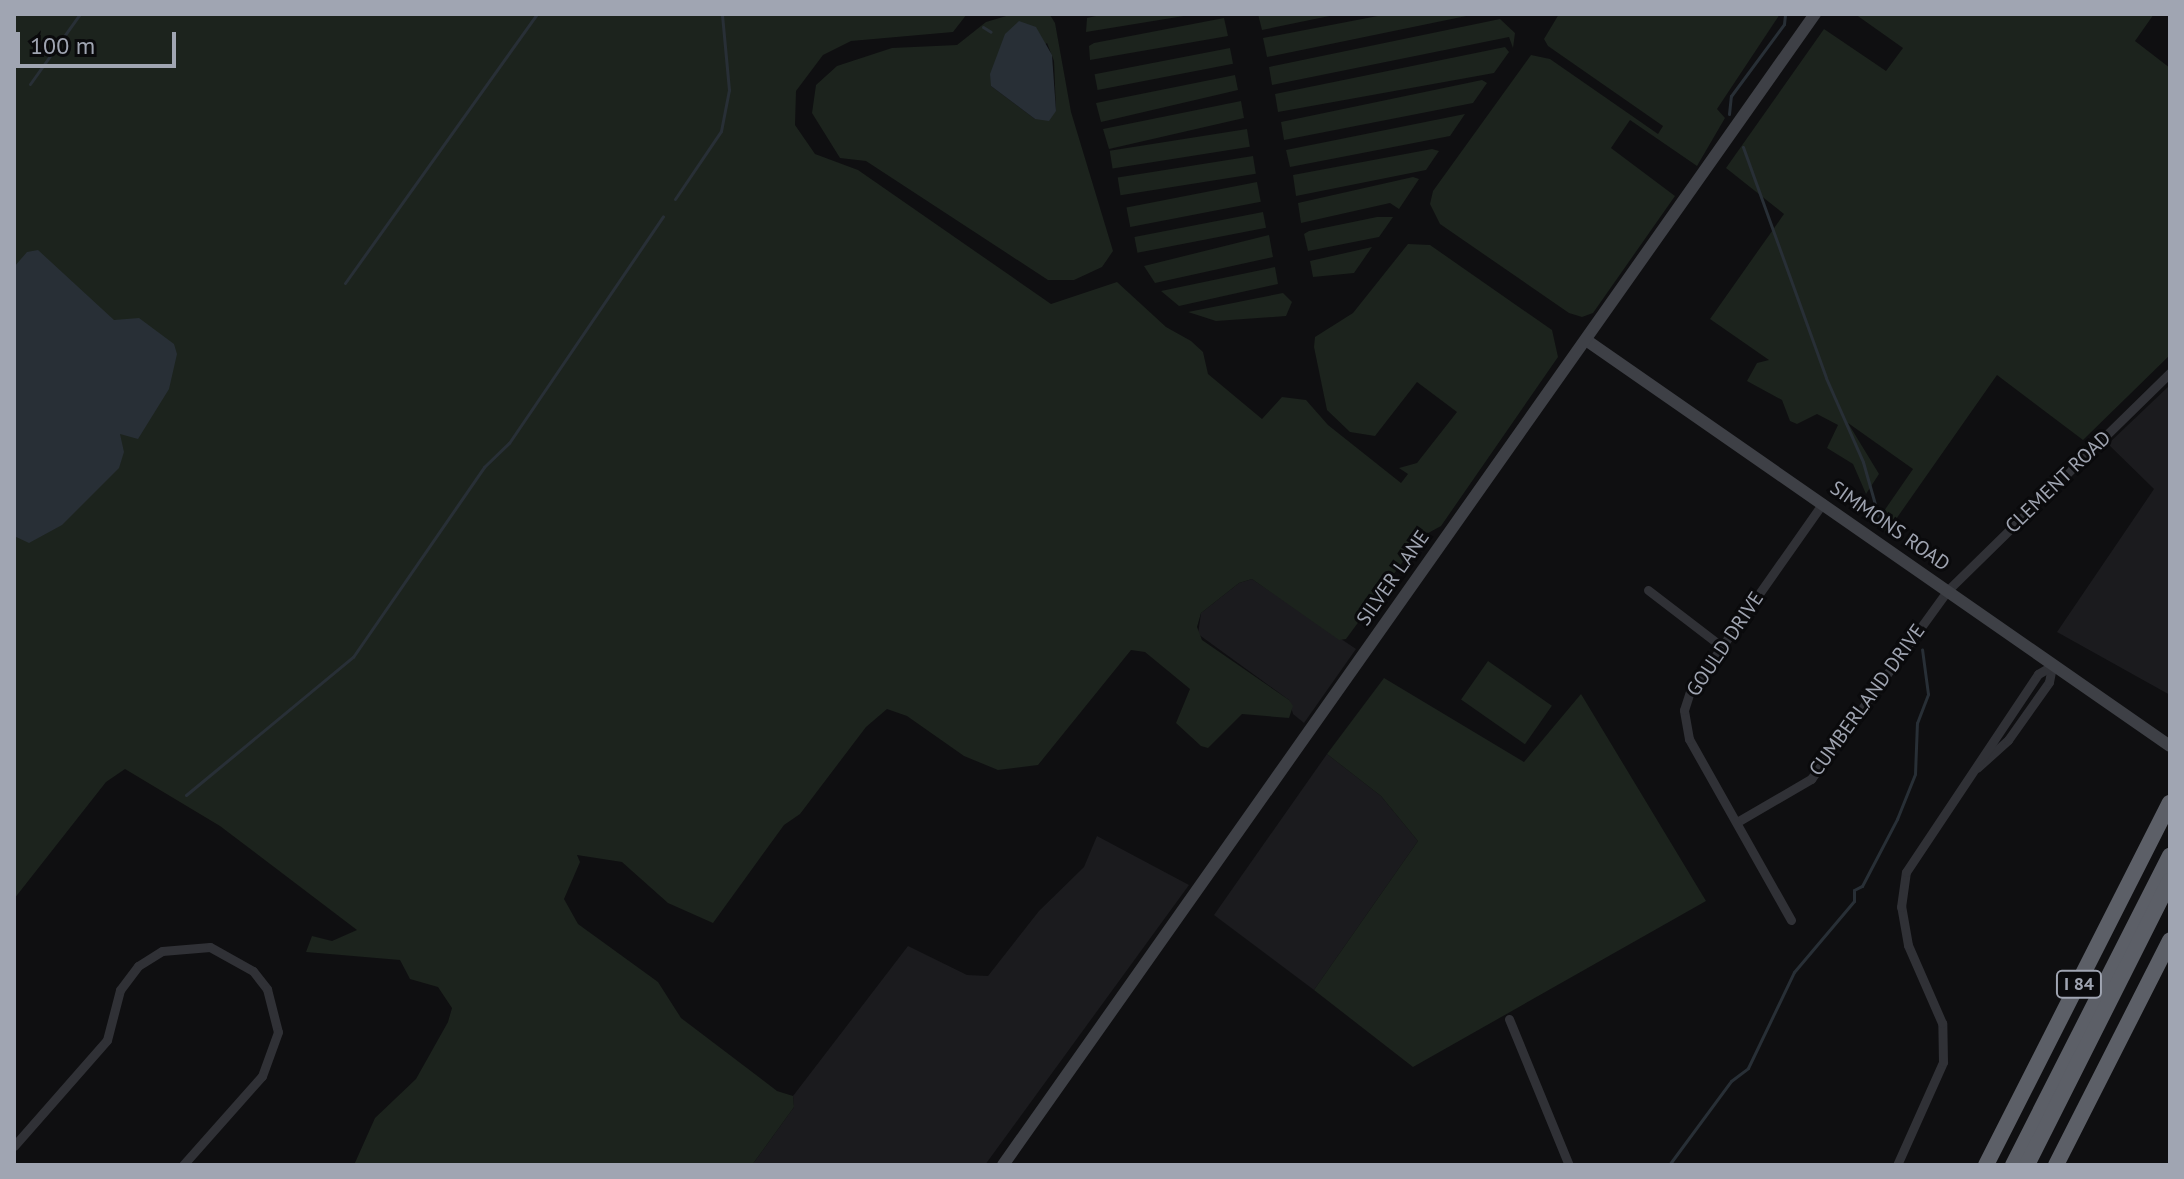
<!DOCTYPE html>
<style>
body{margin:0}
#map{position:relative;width:2184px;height:1179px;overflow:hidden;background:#0f0f11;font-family:"PT Sans",sans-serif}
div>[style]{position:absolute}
.built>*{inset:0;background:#1b1b1e}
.green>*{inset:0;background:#1c231d;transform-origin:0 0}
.water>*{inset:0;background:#282f36}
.stream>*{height:3px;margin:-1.5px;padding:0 1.5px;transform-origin:1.5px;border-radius:1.5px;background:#282f36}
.minor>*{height:9px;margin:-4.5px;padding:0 4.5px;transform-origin:4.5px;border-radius:4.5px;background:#303136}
.secondary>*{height:12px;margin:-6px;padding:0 6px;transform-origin:6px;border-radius:6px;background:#3e4046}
.motorway>*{height:16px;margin:-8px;padding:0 8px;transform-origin:8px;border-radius:8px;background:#5c5f67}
span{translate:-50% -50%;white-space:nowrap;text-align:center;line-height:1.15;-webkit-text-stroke:6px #0a0a0c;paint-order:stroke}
.shield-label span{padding:2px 6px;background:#0a0a0c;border:2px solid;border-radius:6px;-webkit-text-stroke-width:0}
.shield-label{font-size:18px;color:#a0a5b2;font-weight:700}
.street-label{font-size:20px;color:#a0a5b2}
.frame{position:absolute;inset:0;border:16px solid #a0a5b2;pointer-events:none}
.scale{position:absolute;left:16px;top:32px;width:160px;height:36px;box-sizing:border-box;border:4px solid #a0a5b2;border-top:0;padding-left:10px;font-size:24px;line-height:28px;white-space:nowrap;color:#a0a5b2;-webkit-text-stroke:6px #0a0a0c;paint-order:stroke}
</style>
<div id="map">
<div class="built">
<i style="clip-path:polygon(2170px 385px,2170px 695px,2057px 632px,2154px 489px,2108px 444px)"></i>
<i style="clip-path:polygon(1252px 579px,1356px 649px,1304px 723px,1293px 714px,1289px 700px,1198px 634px,1201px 613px,1239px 583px)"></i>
<i style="clip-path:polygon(1327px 754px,1381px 796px,1418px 841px,1314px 990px,1214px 915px)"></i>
<i style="clip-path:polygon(1097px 836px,1189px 885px,985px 1165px,752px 1165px,794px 1107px,793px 1096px,908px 946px,967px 975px,988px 976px,1039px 911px,1084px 867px)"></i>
</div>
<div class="green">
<i style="clip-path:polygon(14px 14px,967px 14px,953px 32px,851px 41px,823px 55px,796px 91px,795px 125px,815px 154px,858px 170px,1051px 304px,1117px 282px,1166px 327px,1191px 341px,1203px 352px,1208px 374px,1262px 419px,1282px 397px,1306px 400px,1328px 425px,1401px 483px,1408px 474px,1399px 468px,1417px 463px,1457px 412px,1417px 382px,1375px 436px,1350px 432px,1327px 410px,1314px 347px,1315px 337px,1353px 313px,1408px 244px,1430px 245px,1552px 330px,1558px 357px,1441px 526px,1421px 537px,1346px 639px,1339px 640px,1252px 579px,1239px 583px,1201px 613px,1197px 627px,1202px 640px,1289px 700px,1293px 706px,1289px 718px,1242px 714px,1208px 748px,1201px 746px,1176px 723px,1190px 689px,1145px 652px,1131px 650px,1038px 765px,998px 770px,964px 756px,907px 716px,887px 709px,866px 727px,800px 814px,784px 825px,713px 923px,668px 903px,622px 862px,577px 855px,580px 862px,564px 899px,578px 924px,658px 982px,681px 1018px,777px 1091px,793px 1096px,794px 1107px,752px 1165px,354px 1165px,375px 1118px,416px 1079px,448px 1022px,452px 1008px,438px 987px,410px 979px,400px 960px,306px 952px,312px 936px,332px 941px,357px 930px,220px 826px,125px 769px,106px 782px,14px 899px)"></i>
<i style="clip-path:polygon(evenodd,1013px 14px,1050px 15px,1055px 23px,1071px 112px,1113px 251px,1102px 267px,1074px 280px,1048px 280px,866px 161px,840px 158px,812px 113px,816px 85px,837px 66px,892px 48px,957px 45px,986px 22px,1013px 14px,1047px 43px,1054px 61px,1056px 111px,1035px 119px,991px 86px,1047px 43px)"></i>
<i style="clip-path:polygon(1105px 14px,1196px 14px,1086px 32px,1087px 18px)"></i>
<i style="clip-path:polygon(1258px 14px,1339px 14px,1262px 30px)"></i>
<i style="clip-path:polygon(1388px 14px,1476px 14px,1267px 57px,1263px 38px)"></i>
<i style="clip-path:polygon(1559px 14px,1780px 14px,1717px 109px,1725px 118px,1697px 166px,1630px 120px,1611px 148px,1675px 196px,1593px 313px,1582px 317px,1569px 313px,1440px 224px,1430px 204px,1433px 191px,1531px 55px,1550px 59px,1658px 134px,1663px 126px,1548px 46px,1544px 39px)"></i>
<i style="clip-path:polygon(1855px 14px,2154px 14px,2135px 41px,2170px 68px,2170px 355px,2083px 440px,1997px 375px,1887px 532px,1875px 524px,1913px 469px,1848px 423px,1879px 474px,1866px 494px,1853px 464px,1827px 448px,1838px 425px,1817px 414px,1797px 424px,1790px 421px,1782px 400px,1747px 381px,1757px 363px,1769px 360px,1710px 319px,1784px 214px,1726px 168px,1824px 29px,1886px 71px,1903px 48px)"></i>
<i style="clip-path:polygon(1224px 18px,1228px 36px,1090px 60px,1089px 46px,1094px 43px)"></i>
<i style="clip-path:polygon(1500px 19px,1515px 33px,1513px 48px,1509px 37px,1272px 85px,1269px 67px)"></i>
<i style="clip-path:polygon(1505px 47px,1509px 52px,1494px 73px,1278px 112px,1275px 94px)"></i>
<i style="left:1230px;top:48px;width:16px;height:138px;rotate:79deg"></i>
<i style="clip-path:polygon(1235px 75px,1238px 90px,1101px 122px,1096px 103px)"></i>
<i style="clip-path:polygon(1482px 80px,1487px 83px,1473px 103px,1284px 140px,1281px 122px)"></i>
<i style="clip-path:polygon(1241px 101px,1244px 118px,1109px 149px,1103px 129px)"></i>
<i style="clip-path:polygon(1465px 114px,1450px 136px,1290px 167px,1286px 150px)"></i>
<i style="left:1247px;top:129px;width:18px;height:139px;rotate:81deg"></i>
<i style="clip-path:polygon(1432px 149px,1439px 151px,1426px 170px,1296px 196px,1293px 175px)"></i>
<i style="left:1253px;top:156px;width:18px;height:137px;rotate:81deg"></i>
<i style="clip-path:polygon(1413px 177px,1419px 179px,1399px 209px,1390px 203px,1301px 223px,1298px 203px)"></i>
<i style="left:1257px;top:182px;width:20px;height:133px;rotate:79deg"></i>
<i style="left:1263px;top:212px;width:16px;height:131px;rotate:79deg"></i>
<i style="clip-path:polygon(1377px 217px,1393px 217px,1379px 237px,1308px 251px,1304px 234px,1309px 231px)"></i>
<i style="clip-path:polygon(1269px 235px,1273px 257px,1155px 283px,1144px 266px)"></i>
<i style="clip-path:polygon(1372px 247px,1354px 273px,1313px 277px,1310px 261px)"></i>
<i style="clip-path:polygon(1275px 267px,1278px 284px,1179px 306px,1161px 291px)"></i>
<i style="clip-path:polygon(1283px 293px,1292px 302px,1286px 316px,1216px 321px,1188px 312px)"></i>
<i style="left:1488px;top:661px;width:78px;height:47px;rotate:35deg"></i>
<i style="clip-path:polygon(1384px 678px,1524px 762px,1581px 694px,1706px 901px,1413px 1067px,1314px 990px,1418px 841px,1381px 796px,1327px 754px)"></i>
</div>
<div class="water">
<i style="clip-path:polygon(1019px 21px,1036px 27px,1052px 55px,1056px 111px,1049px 121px,1035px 119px,991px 86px,990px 74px,1005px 34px)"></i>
<i style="clip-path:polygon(38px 250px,114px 320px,139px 318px,174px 344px,177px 354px,169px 389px,138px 439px,120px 434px,124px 452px,119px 468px,62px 525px,29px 543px,14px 536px,14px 267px,27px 252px)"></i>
</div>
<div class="stream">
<i style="left:983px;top:27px;width:9px;rotate:32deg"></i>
<i style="left:30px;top:84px;width:86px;rotate:-54.5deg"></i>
<i style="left:1729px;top:114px;width:18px;rotate:-84deg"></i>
<i style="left:1731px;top:96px;width:89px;rotate:-53.6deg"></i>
<i style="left:1784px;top:24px;width:10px;rotate:-84deg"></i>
<i style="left:1743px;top:147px;width:245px;rotate:70.2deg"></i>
<i style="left:1826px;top:378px;width:92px;rotate:66.2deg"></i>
<i style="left:1863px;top:462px;width:58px;rotate:74.1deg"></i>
<i style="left:675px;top:199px;width:82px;rotate:-55.9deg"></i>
<i style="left:721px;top:131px;width:42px;rotate:-79deg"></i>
<i style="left:729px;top:90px;width:76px;rotate:-95.3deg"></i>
<i style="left:345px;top:283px;width:330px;rotate:-54.5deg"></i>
<i style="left:186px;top:795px;width:217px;rotate:-39.6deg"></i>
<i style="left:353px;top:657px;width:231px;rotate:-55.4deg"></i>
<i style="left:484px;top:467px;width:35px;rotate:-44deg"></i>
<i style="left:509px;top:443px;width:274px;rotate:-55.8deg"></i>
<i style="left:1669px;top:1165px;width:104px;rotate:-53.6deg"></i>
<i style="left:1731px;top:1081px;width:21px;rotate:-37deg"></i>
<i style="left:1748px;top:1068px;width:106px;rotate:-64.4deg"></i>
<i style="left:1794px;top:972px;width:93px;rotate:-49.8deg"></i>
<i style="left:1854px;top:901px;width:11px;rotate:-90deg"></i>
<i style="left:1854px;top:890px;width:9px;rotate:-27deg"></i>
<i style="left:1862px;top:886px;width:76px;rotate:-62.4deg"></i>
<i style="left:1897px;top:819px;width:48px;rotate:-68.2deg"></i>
<i style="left:1915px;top:774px;width:51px;rotate:-87.8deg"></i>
<i style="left:1917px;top:723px;width:31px;rotate:-69deg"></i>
<i style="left:1928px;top:694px;width:45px;rotate:-97.6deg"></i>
</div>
<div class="minor">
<i style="left:1648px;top:590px;width:92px;rotate:37.5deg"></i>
<i style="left:1977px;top:768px;width:42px;rotate:-42.1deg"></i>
<i style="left:2008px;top:740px;width:71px;rotate:-54.7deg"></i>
<i style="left:2049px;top:682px;width:16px;rotate:-79deg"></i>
<i style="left:1737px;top:822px;width:86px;rotate:-30.2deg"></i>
<i style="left:1811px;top:779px;width:232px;rotate:-54.1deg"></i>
<i style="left:1947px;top:591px;width:312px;rotate:-44.4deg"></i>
<i style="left:1791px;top:920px;width:208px;rotate:-119.4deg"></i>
<i style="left:1689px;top:739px;width:29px;rotate:-100deg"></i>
<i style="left:1684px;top:710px;width:19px;rotate:-72deg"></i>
<i style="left:1690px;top:692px;width:231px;rotate:-54.9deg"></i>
<i style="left:1509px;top:1019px;width:158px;rotate:67.7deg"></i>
<i style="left:14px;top:1146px;width:141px;rotate:-48.7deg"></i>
<i style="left:107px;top:1040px;width:52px;rotate:-75.4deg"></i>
<i style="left:120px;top:990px;width:30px;rotate:-53deg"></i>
<i style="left:138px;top:966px;width:28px;rotate:-32deg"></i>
<i style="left:162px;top:951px;width:48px;rotate:-4.8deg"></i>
<i style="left:210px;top:947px;width:49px;rotate:29.2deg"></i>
<i style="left:253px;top:971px;width:23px;rotate:52deg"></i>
<i style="left:267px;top:989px;width:44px;rotate:75.7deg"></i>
<i style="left:278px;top:1032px;width:47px;rotate:110deg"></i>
<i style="left:262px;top:1076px;width:119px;rotate:131.6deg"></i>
<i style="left:1897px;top:1165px;width:113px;rotate:-65.9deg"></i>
<i style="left:1943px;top:1062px;width:39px;rotate:-91deg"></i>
<i style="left:1942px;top:1023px;width:85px;rotate:-113.6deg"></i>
<i style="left:1908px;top:945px;width:39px;rotate:-100deg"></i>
<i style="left:1901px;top:907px;width:35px;rotate:-82deg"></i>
<i style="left:1906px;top:872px;width:238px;rotate:-56.3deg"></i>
<i style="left:2038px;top:674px;width:16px;rotate:-30deg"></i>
</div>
<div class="secondary">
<i style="left:1586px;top:340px;width:711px;rotate:34.81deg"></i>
<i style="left:1003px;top:1165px;width:1409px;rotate:-54.8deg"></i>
</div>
<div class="motorway">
<i style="left:1986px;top:1165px;width:406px;rotate:-63.1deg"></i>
<i style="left:2013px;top:1165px;width:347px;rotate:-63.1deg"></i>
<i style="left:2027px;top:1165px;width:318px;rotate:-63.3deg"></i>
<i style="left:2056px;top:1165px;width:252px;rotate:-63.1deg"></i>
</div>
<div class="shield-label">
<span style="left:2079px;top:984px">I 84</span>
</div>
<div class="street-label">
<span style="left:2058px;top:482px;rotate:-44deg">CLEMENT ROAD</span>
<span style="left:1890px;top:526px;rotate:35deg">SIMMONS ROAD</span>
<span style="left:1393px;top:578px;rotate:-55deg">SILVER LANE</span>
<span style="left:1725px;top:644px;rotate:-56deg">GOULD DRIVE</span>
<span style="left:1867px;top:700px;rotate:-54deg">CUMBERLAND DRIVE</span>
</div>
<div class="frame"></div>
<div class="scale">100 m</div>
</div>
